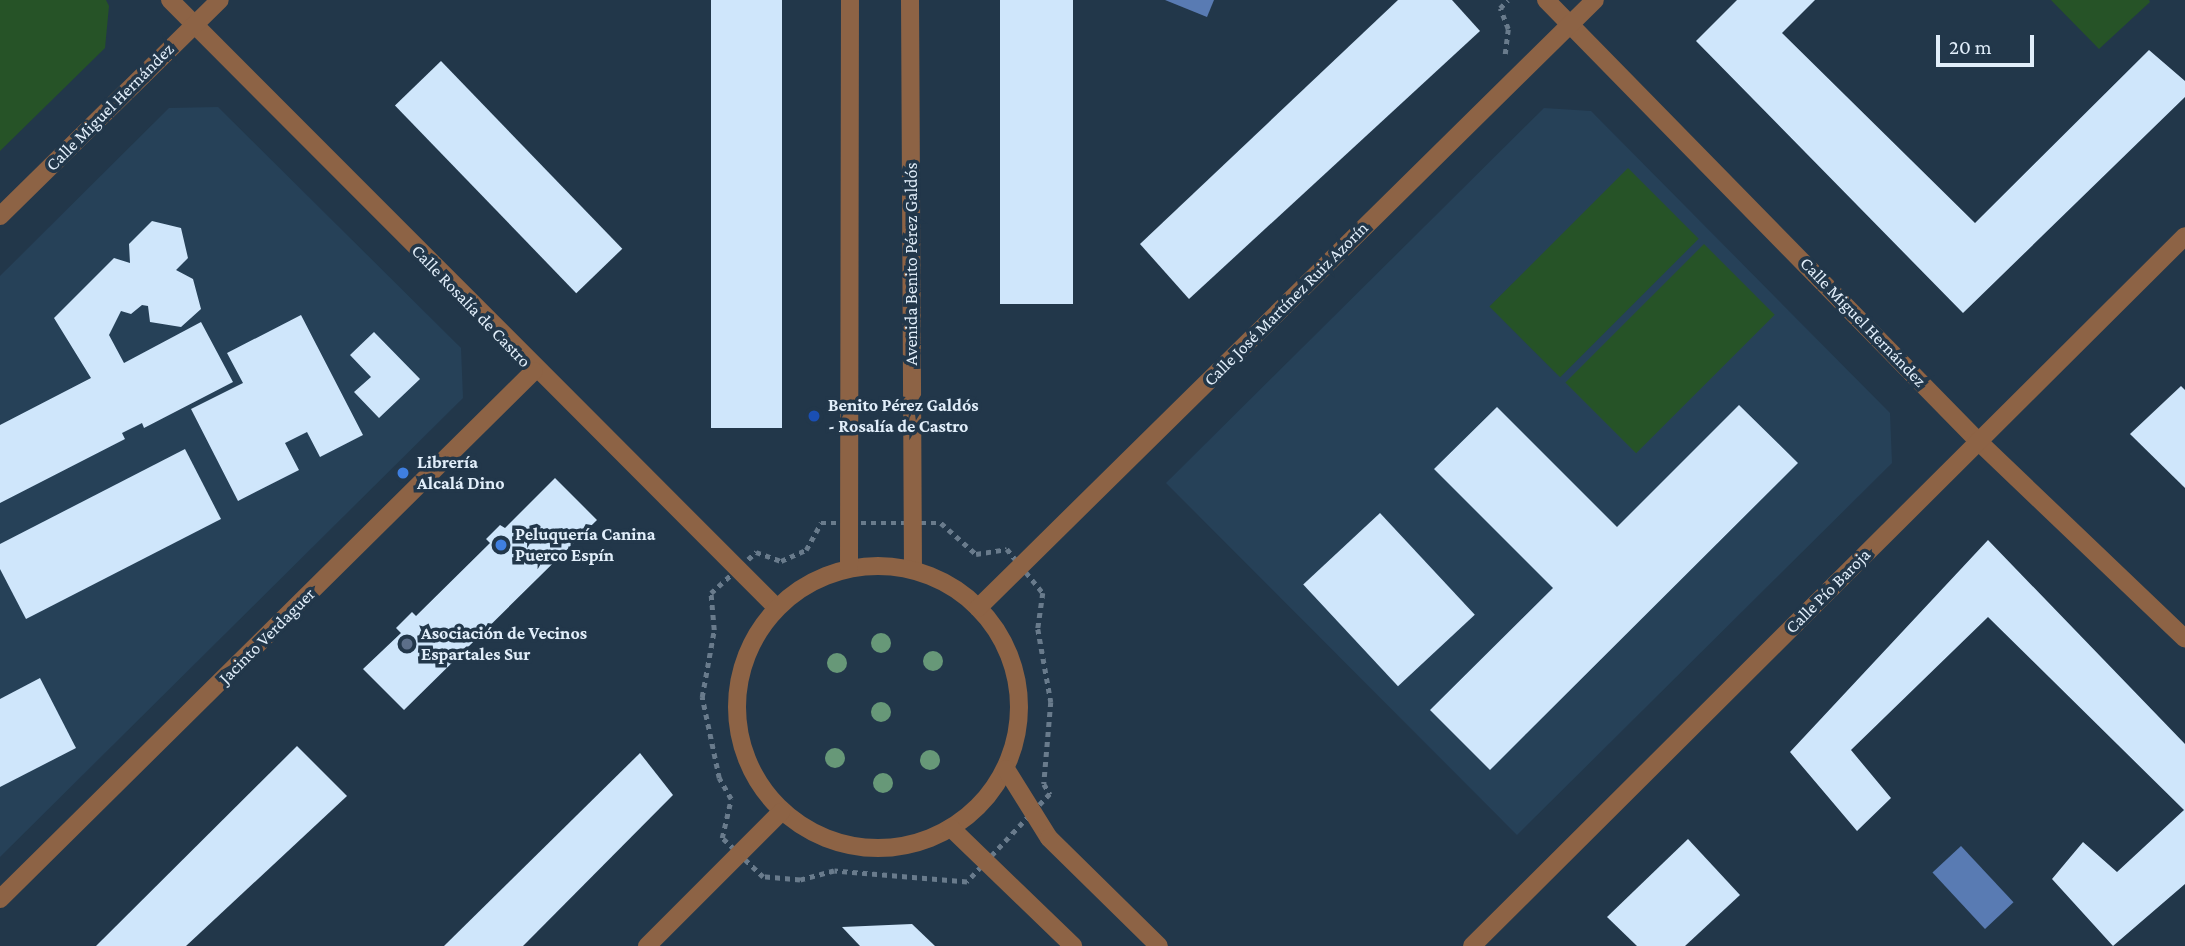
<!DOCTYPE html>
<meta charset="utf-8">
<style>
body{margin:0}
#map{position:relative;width:2185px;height:946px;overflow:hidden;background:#22374a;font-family:"Crimson Pro",serif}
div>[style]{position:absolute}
.built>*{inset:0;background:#264158}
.green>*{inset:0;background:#265327;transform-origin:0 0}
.water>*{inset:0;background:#597bb3;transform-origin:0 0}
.building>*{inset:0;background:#cfe6fb;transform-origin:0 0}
.path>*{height:4.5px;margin-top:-2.25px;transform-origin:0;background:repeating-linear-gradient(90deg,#697b8c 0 5px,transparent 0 10px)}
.street>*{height:18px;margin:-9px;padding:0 9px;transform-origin:9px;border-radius:9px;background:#8d6345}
.street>.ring{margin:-9px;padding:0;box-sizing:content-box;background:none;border:18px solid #8d6345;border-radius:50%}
.trees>*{width:20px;height:20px;margin:-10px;border-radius:50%;background:#679878}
.dots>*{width:19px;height:19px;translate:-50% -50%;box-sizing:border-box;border:4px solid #22374a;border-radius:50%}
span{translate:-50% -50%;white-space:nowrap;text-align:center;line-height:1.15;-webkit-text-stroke:7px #22374a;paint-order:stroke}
.street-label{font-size:18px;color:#e1eefa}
.poi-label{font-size:18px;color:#e1eefa;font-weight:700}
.left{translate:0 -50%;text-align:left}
.scale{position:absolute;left:1936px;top:35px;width:98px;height:32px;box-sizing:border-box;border:4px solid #e1eefa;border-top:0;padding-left:9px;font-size:21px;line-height:24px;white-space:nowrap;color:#e1eefa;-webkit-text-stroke:5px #22374a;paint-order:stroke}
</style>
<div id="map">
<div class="built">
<i style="clip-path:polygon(218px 107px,461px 348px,463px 398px,0 857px,0 276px,169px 108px)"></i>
<i style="clip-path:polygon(1544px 108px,1591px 111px,1890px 413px,1892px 463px,1517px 835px,1166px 483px)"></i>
</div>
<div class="green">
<i style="clip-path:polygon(0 0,106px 0,109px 6px,105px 48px,0 151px)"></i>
<i style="clip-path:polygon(2051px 0,2149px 0,2150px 2px,2099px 49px)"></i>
<i style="left:1628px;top:168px;width:100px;height:196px;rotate:45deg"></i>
<i style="left:1704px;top:244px;width:100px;height:196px;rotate:45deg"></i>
</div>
<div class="water">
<i style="clip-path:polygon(1165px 0,1214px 0,1207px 17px)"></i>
<i style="left:1961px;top:846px;width:77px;height:39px;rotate:47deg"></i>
</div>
<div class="building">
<i style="left:711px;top:0;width:71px;height:428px"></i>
<i style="left:1000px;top:0;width:73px;height:304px"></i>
<i style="clip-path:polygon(1398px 0,1452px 0,1480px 31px,1189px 299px,1140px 244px)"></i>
<i style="clip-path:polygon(1737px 0,1815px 0,1782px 33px,1975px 223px,2149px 50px,2185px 81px,2185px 97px,1963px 313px,1696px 41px)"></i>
<i style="left:441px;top:61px;width:261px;height:64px;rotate:46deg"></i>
<i style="clip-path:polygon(152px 221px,181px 228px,188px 258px,176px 270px,193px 279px,201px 309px,181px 327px,150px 322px,148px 306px,142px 305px,131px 314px,121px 311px,109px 335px,124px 363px,201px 322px,233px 382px,144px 428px,142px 423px,122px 433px,125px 439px,0 503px,0 425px,91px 378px,54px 318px,114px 258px,130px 263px,129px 244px)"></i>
<i style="clip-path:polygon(301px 315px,363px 435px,320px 457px,307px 432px,285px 443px,299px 470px,238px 501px,191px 409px,243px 383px,227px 353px)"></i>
<i style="clip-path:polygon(374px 332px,420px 379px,379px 418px,354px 392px,371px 377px,350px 355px)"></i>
<i style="clip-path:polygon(2181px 386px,2185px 390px,2185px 488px,2130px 434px)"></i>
<i style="clip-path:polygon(1739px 405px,1798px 463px,1490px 770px,1430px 710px,1553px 588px,1434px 469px,1497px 407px,1617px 527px)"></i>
<i style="clip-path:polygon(185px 449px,221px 519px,26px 619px,0 569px,0 544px)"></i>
<i style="clip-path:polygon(555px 478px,597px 520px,404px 710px,363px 669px,401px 633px,396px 628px,412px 612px,416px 616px,490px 543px,486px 539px,500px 525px,505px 528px)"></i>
<i style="left:1380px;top:513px;width:139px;height:105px;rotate:47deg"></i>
<i style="clip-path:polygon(1988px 540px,2185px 744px,2185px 884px,2113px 946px,2052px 879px,2083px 842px,2117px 872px,2184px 810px,1988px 617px,1851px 750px,1891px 798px,1857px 831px,1790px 752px)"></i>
<i style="clip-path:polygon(40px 678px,76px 748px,0 787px,0 699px)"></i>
<i style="clip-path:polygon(297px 746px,347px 796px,186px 946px,96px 946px)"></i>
<i style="clip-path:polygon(640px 753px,673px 795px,523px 946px,444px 946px)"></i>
<i style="clip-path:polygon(1688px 839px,1740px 895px,1685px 946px,1637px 946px,1607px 917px)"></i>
<i style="clip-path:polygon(912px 924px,935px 946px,860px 946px,842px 927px)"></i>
</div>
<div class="path">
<i style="left:1505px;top:54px;width:25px;rotate:-83deg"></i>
<i style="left:1508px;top:29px;width:22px;rotate:-111deg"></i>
<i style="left:1500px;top:8px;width:11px;rotate:-45deg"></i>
<i style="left:821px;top:523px;width:120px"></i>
<i style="left:941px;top:523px;width:47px;rotate:41.5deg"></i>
<i style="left:976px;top:554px;width:31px;rotate:-9deg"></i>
<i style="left:1007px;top:549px;width:57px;rotate:50.7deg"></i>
<i style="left:1043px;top:593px;width:36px;rotate:98deg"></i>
<i style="left:1038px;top:629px;width:74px;rotate:79.9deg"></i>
<i style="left:1051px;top:702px;width:82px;rotate:94.9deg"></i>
<i style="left:1044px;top:784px;width:12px;rotate:59deg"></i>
<i style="left:1050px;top:794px;width:121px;rotate:133.3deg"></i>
<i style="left:967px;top:882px;width:133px;rotate:-175.3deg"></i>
<i style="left:834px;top:871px;width:35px;rotate:165deg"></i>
<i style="left:800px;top:880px;width:37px;rotate:-175deg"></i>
<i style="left:763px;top:877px;width:57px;rotate:-136.4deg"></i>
<i style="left:722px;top:838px;width:40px;rotate:-77deg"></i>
<i style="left:731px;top:799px;width:24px;rotate:-120deg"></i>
<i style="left:719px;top:778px;width:83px;rotate:-101.9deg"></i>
<i style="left:702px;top:697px;width:68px;rotate:-79.8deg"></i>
<i style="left:714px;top:630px;width:37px;rotate:-95deg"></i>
<i style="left:711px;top:593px;width:61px;rotate:-42.3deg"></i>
<i style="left:756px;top:552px;width:27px;rotate:20deg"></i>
<i style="left:781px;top:561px;width:27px;rotate:-24deg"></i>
<i style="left:806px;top:550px;width:31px;rotate:-61deg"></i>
</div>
<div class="street">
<i style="left:170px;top:0;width:858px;rotate:45.05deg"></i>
<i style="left:910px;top:0;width:569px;rotate:89.7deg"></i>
<i style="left:1546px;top:0;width:617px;rotate:45.59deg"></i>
<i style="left:1978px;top:441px;width:286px;rotate:43.7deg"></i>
<i style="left:0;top:216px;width:308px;rotate:-44.5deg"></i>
<i class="ring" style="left:737px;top:566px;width:264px;height:264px"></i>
<i style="left:849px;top:568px;width:568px;rotate:-89.9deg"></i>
<i style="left:978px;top:608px;width:866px;rotate:-44.58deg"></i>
<i style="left:1006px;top:769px;width:81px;rotate:58.1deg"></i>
<i style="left:1049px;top:838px;width:154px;rotate:44.5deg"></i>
<i style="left:951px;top:828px;width:170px;rotate:44deg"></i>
<i style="left:0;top:899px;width:751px;rotate:-44.68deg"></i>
<i style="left:647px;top:946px;width:190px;rotate:-45deg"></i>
<i style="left:1472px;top:946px;width:1006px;rotate:-44.88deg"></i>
</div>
<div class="trees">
<i style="left:881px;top:643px"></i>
<i style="left:933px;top:661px"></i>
<i style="left:837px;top:663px"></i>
<i style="left:881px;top:712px"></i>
<i style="left:835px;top:758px"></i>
<i style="left:930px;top:760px"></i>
<i style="left:883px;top:783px"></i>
</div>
<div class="dots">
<i style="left:814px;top:416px;background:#1a4fb4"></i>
<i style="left:403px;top:473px;background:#3f7fe0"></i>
<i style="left:501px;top:545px;background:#3f7fe0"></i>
<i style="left:407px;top:644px;background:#5c6f8a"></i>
</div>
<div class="street-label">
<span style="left:110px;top:107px;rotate:-45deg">Calle Miguel Hernández</span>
<span style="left:911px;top:264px;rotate:-90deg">Avenida Benito Pérez Galdós</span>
<span style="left:1286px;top:304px;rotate:-45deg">Calle José Martínez Ruiz Azorín</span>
<span style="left:471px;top:306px;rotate:46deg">Calle Rosalía de Castro</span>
<span style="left:1863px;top:322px;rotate:46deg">Calle Miguel Hernández</span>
<span style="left:1828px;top:591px;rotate:-45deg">Calle Pío Baroja</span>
<span style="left:267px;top:636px;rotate:-45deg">Jacinto Verdaguer</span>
</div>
<div class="poi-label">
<span class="left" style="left:828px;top:416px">Benito Pérez Galdós<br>- Rosalía de Castro</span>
<span class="left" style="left:417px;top:473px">Librería<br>Alcalá Dino</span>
<span class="left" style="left:515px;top:545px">Peluquería Canina<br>Puerco Espín</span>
<span class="left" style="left:421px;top:644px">Asociación de Vecinos<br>Espartales Sur</span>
</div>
<div class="scale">20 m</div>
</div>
